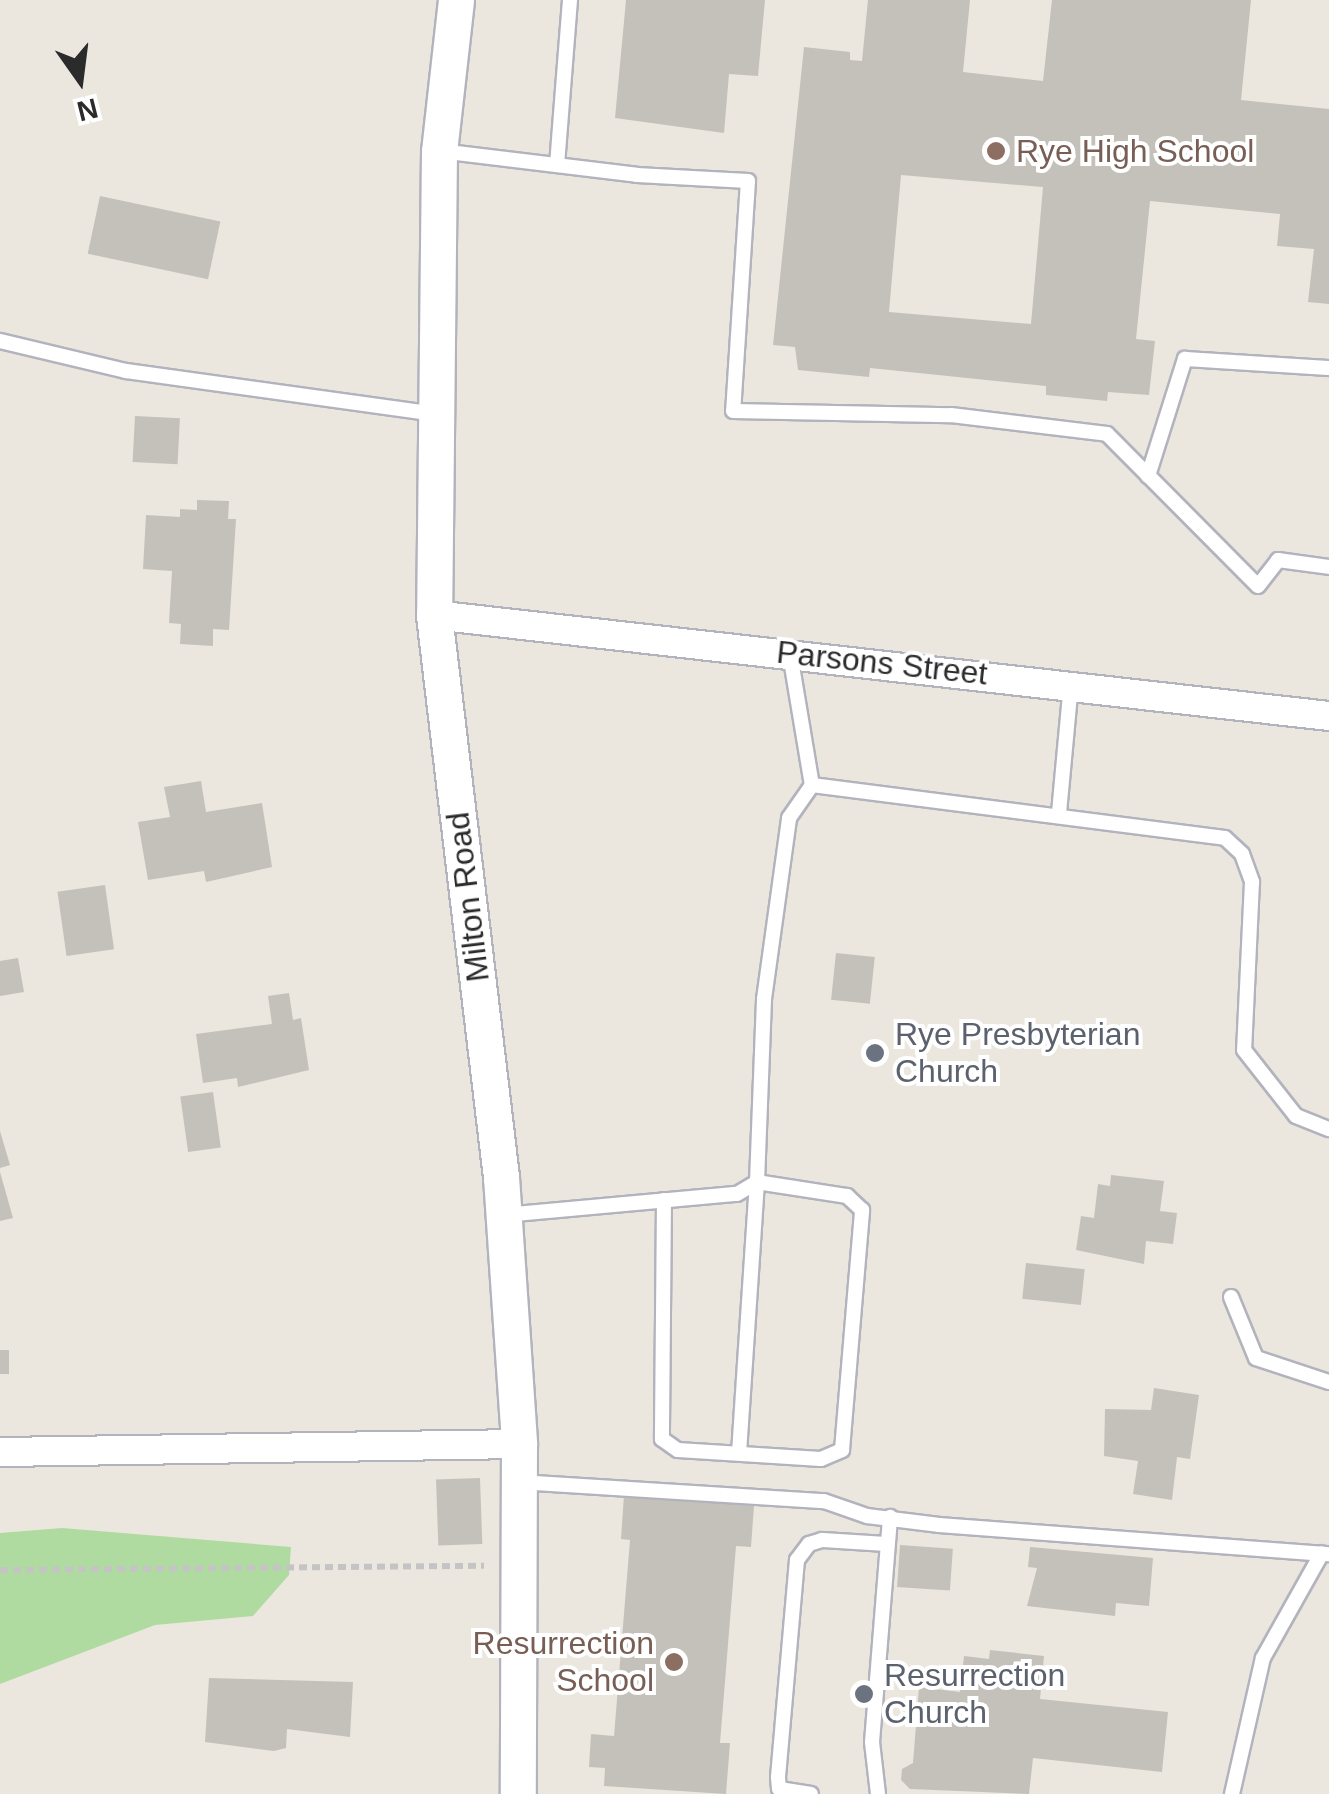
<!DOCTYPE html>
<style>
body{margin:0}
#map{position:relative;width:1329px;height:1794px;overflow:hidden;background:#ebe7df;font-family:Helvetica,sans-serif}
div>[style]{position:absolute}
.green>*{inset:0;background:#afdba1}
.building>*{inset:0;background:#c4c1ba;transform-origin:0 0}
.path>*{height:6px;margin-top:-3px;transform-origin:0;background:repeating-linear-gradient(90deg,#c4c4c4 0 8px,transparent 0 13px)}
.roads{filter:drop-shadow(2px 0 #b2b3bd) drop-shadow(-2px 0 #b2b3bd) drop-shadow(0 2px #b2b3bd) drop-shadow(0 -2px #b2b3bd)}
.service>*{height:14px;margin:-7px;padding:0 7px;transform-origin:7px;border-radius:7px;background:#fff}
.minor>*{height:28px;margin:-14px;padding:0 14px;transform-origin:14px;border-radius:14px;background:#fff}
.tertiary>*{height:35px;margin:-17.5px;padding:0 17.5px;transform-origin:17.5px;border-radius:17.5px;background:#fff}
.dots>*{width:28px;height:28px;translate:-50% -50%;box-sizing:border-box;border:5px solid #fff;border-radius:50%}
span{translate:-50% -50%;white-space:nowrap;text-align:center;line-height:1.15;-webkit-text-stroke:8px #fff;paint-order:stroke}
.education-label{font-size:32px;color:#785e54}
.left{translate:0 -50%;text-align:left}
.right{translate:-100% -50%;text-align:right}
.street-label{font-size:32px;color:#2b2b2b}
.worship-label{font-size:32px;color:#5b616d}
.north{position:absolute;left:30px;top:30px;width:100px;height:100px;-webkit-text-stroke:8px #fff;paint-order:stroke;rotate:166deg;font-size:28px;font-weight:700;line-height:40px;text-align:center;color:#2b2b2b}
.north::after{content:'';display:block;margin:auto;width:35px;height:45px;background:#2b2b2b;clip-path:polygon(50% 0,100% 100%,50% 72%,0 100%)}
</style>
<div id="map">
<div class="green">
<i style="clip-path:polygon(62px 1528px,291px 1547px,289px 1575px,253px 1616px,155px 1625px,0 1684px,0 1533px)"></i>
</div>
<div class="building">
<i style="clip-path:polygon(626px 0,765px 0,758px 76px,729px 74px,724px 133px,615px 118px)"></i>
<i style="clip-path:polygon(evenodd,868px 0,970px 0,963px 72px,1043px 81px,1052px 0,1251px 0,1241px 100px,1329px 109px,1329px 304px,1308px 302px,1314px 249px,1277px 246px,1280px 214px,1150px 201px,1136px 339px,1155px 341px,1149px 395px,1108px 392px,1107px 401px,1046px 395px,1046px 386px,870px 368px,869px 377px,798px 370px,795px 347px,773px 345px,804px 47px,850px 52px,850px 60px,862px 61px,868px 0,901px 175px,1043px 187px,1031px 324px,889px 312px,901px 175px)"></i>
<i style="left:100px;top:196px;width:123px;height:59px;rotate:12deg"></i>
<i style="left:135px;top:416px;width:45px;height:46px;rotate:3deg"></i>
<i style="clip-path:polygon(197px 500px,229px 501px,228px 519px,236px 519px,229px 630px,213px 629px,213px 646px,180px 644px,181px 624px,169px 623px,172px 571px,143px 569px,146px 515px,180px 517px,180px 509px,197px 510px)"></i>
<i style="clip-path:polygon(201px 781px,206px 812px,262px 803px,272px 867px,206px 882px,204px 871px,148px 880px,138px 822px,170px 817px,164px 787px)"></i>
<i style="left:105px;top:885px;width:65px;height:48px;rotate:82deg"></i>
<i style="left:836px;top:953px;width:39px;height:47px;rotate:6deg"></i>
<i style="clip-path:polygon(18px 958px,24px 992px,0 996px,0 961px)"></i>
<i style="clip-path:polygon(289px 993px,293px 1020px,301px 1018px,309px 1070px,238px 1087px,237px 1078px,203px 1083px,196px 1034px,272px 1024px,268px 996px)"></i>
<i style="left:213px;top:1092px;width:56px;height:33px;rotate:82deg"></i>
<i style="clip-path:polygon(0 1131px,10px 1165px,0 1168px)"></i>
<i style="clip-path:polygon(0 1172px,13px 1218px,0 1221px)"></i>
<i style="clip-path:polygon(1111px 1175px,1164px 1181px,1160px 1211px,1177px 1213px,1173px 1244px,1146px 1241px,1144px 1264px,1076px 1250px,1081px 1216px,1094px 1218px,1098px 1184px,1110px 1186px)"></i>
<i style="left:1026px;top:1263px;width:59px;height:36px;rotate:6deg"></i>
<i style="left:0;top:1350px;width:9px;height:24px"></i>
<i style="clip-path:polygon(1154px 1388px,1199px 1395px,1190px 1459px,1177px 1457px,1172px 1500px,1133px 1494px,1138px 1461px,1104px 1456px,1105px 1409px,1151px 1410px)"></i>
<i style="left:480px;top:1478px;width:66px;height:44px;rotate:88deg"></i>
<i style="clip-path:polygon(624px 1495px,754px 1506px,751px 1547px,736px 1546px,720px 1743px,730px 1743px,726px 1794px,604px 1786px,605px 1768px,589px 1767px,591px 1734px,614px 1736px,630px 1540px,621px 1539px)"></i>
<i style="left:900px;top:1545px;width:53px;height:42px;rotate:4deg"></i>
<i style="clip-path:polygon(1030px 1547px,1153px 1558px,1149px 1606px,1116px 1603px,1115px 1616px,1027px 1606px,1037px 1568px,1028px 1567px)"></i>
<i style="clip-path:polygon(990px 1650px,1044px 1656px,1040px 1699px,1168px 1712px,1162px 1772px,1033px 1758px,1029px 1794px,910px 1789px,901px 1780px,902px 1769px,913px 1763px,919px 1687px,960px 1692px,964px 1656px,989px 1659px)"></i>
<i style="clip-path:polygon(209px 1678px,353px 1682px,350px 1737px,287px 1729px,286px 1748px,274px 1751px,205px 1742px)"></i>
</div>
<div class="path">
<i style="left:0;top:1570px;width:484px;rotate:-0.5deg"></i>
</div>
<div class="roads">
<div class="service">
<i style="left:440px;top:151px;width:198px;rotate:6.9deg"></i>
<i style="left:637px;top:175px;width:111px;rotate:3.1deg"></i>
<i style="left:748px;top:181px;width:230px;rotate:93.7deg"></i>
<i style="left:733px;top:411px;width:218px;rotate:1.1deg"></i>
<i style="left:951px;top:415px;width:157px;rotate:6.9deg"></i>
<i style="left:1107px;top:434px;width:214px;rotate:45.2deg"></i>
<i style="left:1258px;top:586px;width:33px;rotate:-52deg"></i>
<i style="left:1278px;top:560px;width:51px;rotate:7.8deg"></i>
<i style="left:557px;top:165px;width:166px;rotate:-85.5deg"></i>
<i style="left:0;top:341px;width:130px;rotate:13.4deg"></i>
<i style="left:126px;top:371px;width:313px;rotate:7.9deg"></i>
<i style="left:1148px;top:476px;width:123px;rotate:-72.5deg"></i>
<i style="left:1185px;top:359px;width:144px;rotate:3.6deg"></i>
<i style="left:790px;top:654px;width:133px;rotate:80.5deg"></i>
<i style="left:1059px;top:813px;width:130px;rotate:-84.7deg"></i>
<i style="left:664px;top:1200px;width:239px;rotate:90.5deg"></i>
<i style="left:662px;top:1439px;width:19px;rotate:35deg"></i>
<i style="left:678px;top:1450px;width:143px;rotate:3.6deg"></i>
<i style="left:821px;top:1459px;width:23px;rotate:-23deg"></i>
<i style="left:842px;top:1450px;width:241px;rotate:-85.2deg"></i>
<i style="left:862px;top:1210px;width:21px;rotate:-137deg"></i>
<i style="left:847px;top:1196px;width:91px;rotate:-171.2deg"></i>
<i style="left:757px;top:1182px;width:271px;rotate:93.8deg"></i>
<i style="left:504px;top:1215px;width:234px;rotate:-5.2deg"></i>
<i style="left:737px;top:1194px;width:23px;rotate:-31deg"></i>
<i style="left:757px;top:1182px;width:183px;rotate:-87.8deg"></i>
<i style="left:764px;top:999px;width:183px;rotate:-82.1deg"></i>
<i style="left:789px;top:818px;width:40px;rotate:-55.1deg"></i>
<i style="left:812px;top:785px;width:416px;rotate:7.3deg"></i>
<i style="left:1225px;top:838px;width:23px;rotate:43deg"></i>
<i style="left:1242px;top:854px;width:30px;rotate:70deg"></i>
<i style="left:1252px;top:882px;width:168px;rotate:92.7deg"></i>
<i style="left:1244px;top:1050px;width:84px;rotate:51.8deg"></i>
<i style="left:1296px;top:1116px;width:35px;rotate:22deg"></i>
<i style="left:1231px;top:1297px;width:66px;rotate:67.7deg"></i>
<i style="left:1256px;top:1358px;width:77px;rotate:18.2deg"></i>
<i style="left:519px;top:1482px;width:306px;rotate:3.6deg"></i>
<i style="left:824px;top:1501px;width:46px;rotate:19.2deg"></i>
<i style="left:867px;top:1516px;width:73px;rotate:7.1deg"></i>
<i style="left:939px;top:1525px;width:391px;rotate:4.3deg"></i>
<i style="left:811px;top:1794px;width:32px;rotate:-171deg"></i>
<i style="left:779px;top:1789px;width:12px;rotate:-95deg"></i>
<i style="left:778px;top:1777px;width:218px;rotate:-85deg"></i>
<i style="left:797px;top:1560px;width:20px;rotate:-53deg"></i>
<i style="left:809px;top:1544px;width:14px;rotate:-17deg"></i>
<i style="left:822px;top:1540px;width:65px;rotate:3.5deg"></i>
<i style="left:878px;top:1794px;width:52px;rotate:-96.6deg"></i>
<i style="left:872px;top:1742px;width:226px;rotate:-85.4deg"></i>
<i style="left:1232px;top:1794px;width:139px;rotate:-77.2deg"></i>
<i style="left:1263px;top:1658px;width:120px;rotate:-60.7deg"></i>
</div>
<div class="minor">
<i style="left:434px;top:615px;width:901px;rotate:6.44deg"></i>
<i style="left:0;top:1452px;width:519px;rotate:-0.88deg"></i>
</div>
<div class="tertiary">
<i style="left:456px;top:0;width:152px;rotate:96.4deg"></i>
<i style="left:439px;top:151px;width:464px;rotate:90.6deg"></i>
<i style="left:434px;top:615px;width:566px;rotate:83.2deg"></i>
<i style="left:501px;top:1177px;width:268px;rotate:86.1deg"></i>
<i style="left:519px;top:1444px;width:350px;rotate:90.2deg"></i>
</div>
</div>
<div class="dots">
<i style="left:996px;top:151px;background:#8d6e63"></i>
<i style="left:875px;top:1053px;background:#6b7280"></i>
<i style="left:674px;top:1662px;background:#8d6e63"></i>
<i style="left:864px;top:1694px;background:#6b7280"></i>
</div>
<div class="education-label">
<span class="left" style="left:1016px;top:151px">Rye High School</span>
<span class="right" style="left:654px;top:1662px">Resurrection<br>School</span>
</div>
<div class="street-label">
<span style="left:882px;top:663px;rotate:6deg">Parsons Street</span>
<span style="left:468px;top:897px;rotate:-97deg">Milton Road</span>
</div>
<div class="worship-label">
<span class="left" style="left:895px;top:1053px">Rye Presbyterian<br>Church</span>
<span class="left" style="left:884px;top:1694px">Resurrection<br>Church</span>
</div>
<div class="north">N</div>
</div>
